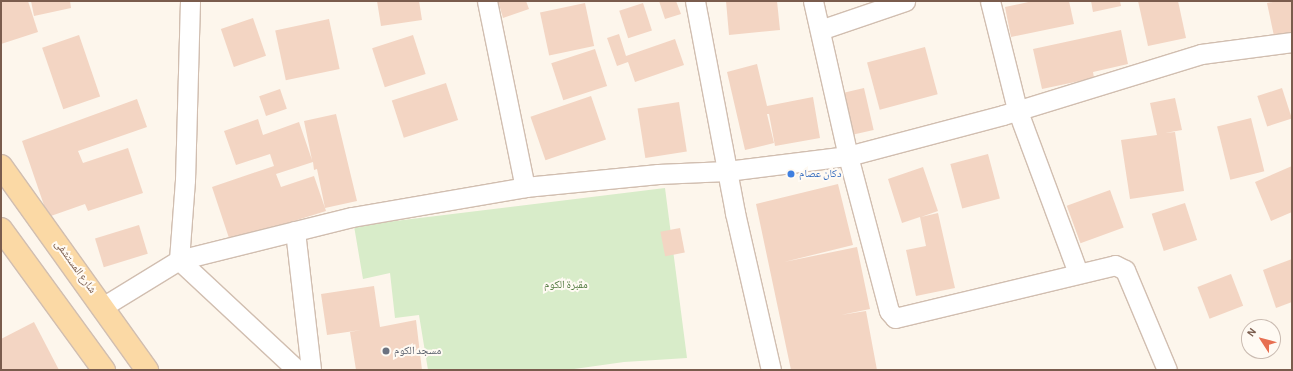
<!DOCTYPE html>
<meta charset="utf-8">
<style>
body{margin:0}
#map{position:relative;width:1293px;height:371px;overflow:hidden;background:#fdf6ec;font-family:"Alegreya Sans","Noto Naskh Arabic",sans-serif}
div>[style]{position:absolute}
.green>*{inset:0;background:#d8ecc9}
.building>*{inset:0;background:#f3d5c3;transform-origin:0 0}
.roads{filter:drop-shadow(1px 0 #d1beb0) drop-shadow(-1px 0 #d1beb0) drop-shadow(0 1px #d1beb0) drop-shadow(0 -1px #d1beb0)}
.minor>*{height:19px;margin:-9.5px;padding:0 9.5px;transform-origin:9.5px;border-radius:9.5px;background:#fff}
.major>*{height:22px;margin:-11px;padding:0 11px;transform-origin:11px;border-radius:11px;background:#fbd9a5}
.dots>*{width:11px;height:11px;translate:-50% -50%;box-sizing:border-box;border:2px solid #fffaf3;border-radius:50%}
span{translate:-50% -50%;white-space:nowrap;text-align:center;line-height:1.15;-webkit-text-stroke:4px #fffaf3;paint-order:stroke}
.shop-label{font-size:11px;color:#366cbe}
.left{translate:0 -50%;text-align:left}
.street-label{font-size:11px;color:#7a5c4d}
.park-label{font-size:11px;color:#537a41}
.worship-label{font-size:11px;color:#5b616d}
.frame{position:absolute;inset:0;border:2px solid #7a5c4d;pointer-events:none}
.north{position:absolute;left:1241px;top:319px;width:40px;height:40px;box-sizing:border-box;background:#fffaf3;border:1px solid #cabbb1;border-radius:50%;rotate:306deg;font-size:11px;font-weight:700;line-height:16px;text-align:center;color:#7a5c4d}
.north::after{content:'';display:block;margin:auto;width:14px;height:18px;background:#e76f51;clip-path:polygon(50% 0,100% 100%,50% 72%,0 100%)}
</style>
<div id="map">
<div class="green">
<i style="clip-path:polygon(665px 188px,687px 358px,624px 362px,567px 370px,428px 370px,419px 315px,395px 318px,390px 273px,363px 279px,354px 226px)"></i>
</div>
<div class="building">
<i style="clip-path:polygon(1px 1px,28px 1px,38px 32px,1px 44px)"></i>
<i style="clip-path:polygon(31px 1px,70px 1px,71px 8px,34px 16px)"></i>
<i style="clip-path:polygon(377px 1px,419px 1px,422px 20px,381px 26px)"></i>
<i style="clip-path:polygon(498px 1px,526px 1px,529px 9px,503px 18px)"></i>
<i style="clip-path:polygon(659px 1px,676px 1px,681px 14px,665px 19px)"></i>
<i style="clip-path:polygon(726px 1px,777px 1px,780px 30px,729px 35px)"></i>
<i style="clip-path:polygon(1033px 1px,1069px 1px,1074px 24px,1011px 37px,1005px 7px)"></i>
<i style="clip-path:polygon(1091px 1px,1120px 1px,1121px 6px,1093px 12px)"></i>
<i style="clip-path:polygon(1138px 1px,1178px 1px,1186px 38px,1148px 46px)"></i>
<i style="clip-path:polygon(1278px 1px,1292px 1px,1292px 32px,1274px 36px,1267px 3px)"></i>
<i style="left:585px;top:3px;width:44px;height:46px;rotate:78deg"></i>
<i style="left:643px;top:3px;width:29px;height:25px;rotate:72deg"></i>
<i style="left:253px;top:18px;width:40px;height:34px;rotate:71deg"></i>
<i style="left:329px;top:19px;width:51px;height:55px;rotate:78deg"></i>
<i style="clip-path:polygon(1121px 30px,1128px 64px,1093px 72px,1094px 78px,1042px 89px,1033px 49px)"></i>
<i style="clip-path:polygon(619px 34px,626px 56px,675px 39px,684px 65px,635px 82px,628px 62px,617px 66px,607px 38px)"></i>
<i style="left:79px;top:35px;width:65px;height:39px;rotate:71deg"></i>
<i style="left:413px;top:35px;width:41px;height:43px;rotate:72deg"></i>
<i style="left:925px;top:47px;width:49px;height:60px;rotate:75deg"></i>
<i style="left:595px;top:49px;width:39px;height:46px;rotate:72deg"></i>
<i style="clip-path:polygon(757px 64px,767px 106px,813px 97px,820px 138px,775px 146px,769px 114px,767px 114px,774px 143px,745px 150px,727px 72px)"></i>
<i style="left:446px;top:83px;width:39px;height:57px;rotate:72deg"></i>
<i style="left:864px;top:88px;width:43px;height:23px;rotate:77deg"></i>
<i style="left:1282px;top:88px;width:32px;height:26px;rotate:72deg"></i>
<i style="left:280px;top:89px;width:21px;height:22px;rotate:71deg"></i>
<i style="left:591px;top:96px;width:46px;height:64px;rotate:71deg"></i>
<i style="clip-path:polygon(1175px 98px,1182px 130px,1165px 133px,1175px 132px,1184px 191px,1130px 199px,1121px 140px,1157px 135px,1150px 103px)"></i>
<i style="clip-path:polygon(137px 99px,147px 127px,78px 151px,83px 163px,128px 148px,143px 193px,88px 211px,85px 204px,48px 217px,22px 141px)"></i>
<i style="left:679px;top:102px;width:50px;height:42px;rotate:81deg"></i>
<i style="clip-path:polygon(336px 114px,357px 201px,325px 208px,317px 169px,314px 170px,313px 162px,276px 174px,281px 187px,314px 176px,325px 208px,326px 211px,230px 241px,212px 187px,274px 166px,270px 154px,236px 165px,224px 131px,258px 119px,263px 135px,299px 122px,312px 160px,304px 121px)"></i>
<i style="left:1251px;top:118px;width:55px;height:35px;rotate:76deg"></i>
<i style="left:988px;top:154px;width:46px;height:39px;rotate:75deg"></i>
<i style="clip-path:polygon(1292px 166px,1292px 212px,1271px 221px,1255px 182px)"></i>
<i style="clip-path:polygon(923px 167px,938px 211px,921px 217px,938px 213px,955px 288px,916px 296px,906px 250px,926px 246px,920px 217px,902px 223px,888px 179px)"></i>
<i style="clip-path:polygon(838px 184px,853px 245px,784px 262px,857px 247px,870px 309px,841px 315px,866px 311px,877px 370px,791px 370px,756px 204px)"></i>
<i style="left:1110px;top:190px;width:40px;height:46px;rotate:70deg"></i>
<i style="left:1185px;top:203px;width:39px;height:35px;rotate:72deg"></i>
<i style="left:139px;top:225px;width:30px;height:46px;rotate:73deg"></i>
<i style="left:680px;top:228px;width:25px;height:20px;rotate:79deg"></i>
<i style="clip-path:polygon(1292px 259px,1292px 302px,1276px 308px,1263px 270px)"></i>
<i style="left:1231px;top:274px;width:34px;height:36px;rotate:69deg"></i>
<i style="clip-path:polygon(374px 286px,380px 327px,416px 320px,422px 370px,356px 370px,350px 332px,361px 330px,327px 335px,321px 294px)"></i>
<i style="clip-path:polygon(34px 322px,59px 370px,1px 370px,1px 339px)"></i>
</div>
<div class="roads">
<div class="minor">
<i style="left:190px;top:1px;width:179px;rotate:91.6deg"></i>
<i style="left:185px;top:180px;width:80px;rotate:94.3deg"></i>
<i style="left:179px;top:260px;width:161px;rotate:43deg"></i>
<i style="left:487px;top:1px;width:190px;rotate:78.5deg"></i>
<i style="left:695px;top:1px;width:216px;rotate:79.3deg"></i>
<i style="left:735px;top:213px;width:161px;rotate:77.1deg"></i>
<i style="left:813px;top:1px;width:159px;rotate:77.3deg"></i>
<i style="left:848px;top:156px;width:160px;rotate:75.2deg"></i>
<i style="left:889px;top:311px;width:9px;rotate:49deg"></i>
<i style="left:895px;top:318px;width:226px;rotate:-13.5deg"></i>
<i style="left:1115px;top:265px;width:11px;rotate:27deg"></i>
<i style="left:1125px;top:270px;width:108px;rotate:67.2deg"></i>
<i style="left:990px;top:1px;width:111px;rotate:76deg"></i>
<i style="left:1017px;top:109px;width:175px;rotate:69.6deg"></i>
<i style="left:820px;top:30px;width:90px;rotate:-18.8deg"></i>
<i style="left:295px;top:231px;width:140px;rotate:83.4deg"></i>
<i style="left:104px;top:306px;width:88px;rotate:-31.5deg"></i>
<i style="left:179px;top:260px;width:178px;rotate:-14deg"></i>
<i style="left:352px;top:217px;width:176px;rotate:-9.8deg"></i>
<i style="left:525px;top:187px;width:134px;rotate:-5.6deg"></i>
<i style="left:658px;top:174px;width:69px;rotate:-2.5deg"></i>
<i style="left:727px;top:171px;width:122px;rotate:-7.1deg"></i>
<i style="left:848px;top:156px;width:160px;rotate:-14.8deg"></i>
<i style="left:1003px;top:115px;width:207px;rotate:-17.1deg"></i>
<i style="left:1201px;top:54px;width:92px;rotate:-7.5deg"></i>
</div>
<div class="major">
<i style="left:1px;top:166px;width:251px;rotate:54.4deg"></i>
<i style="left:1px;top:229px;width:175px;rotate:53.9deg"></i>
</div>
</div>
<div class="dots">
<i style="left:791px;top:174px;background:#3f7fe0"></i>
<i style="left:386px;top:351px;background:#6b7280"></i>
</div>
<div class="shop-label">
<span class="left" style="left:799px;top:174px">دكان عصام</span>
</div>
<div class="street-label">
<span style="left:75px;top:267px;rotate:54deg">شارع المستشفى</span>
</div>
<div class="park-label">
<span style="left:566px;top:285px">مقبرة الكوم</span>
</div>
<div class="worship-label">
<span class="left" style="left:394px;top:351px">مسجد الكوم</span>
</div>
<div class="frame"></div>
<div class="north">N</div>
</div>
